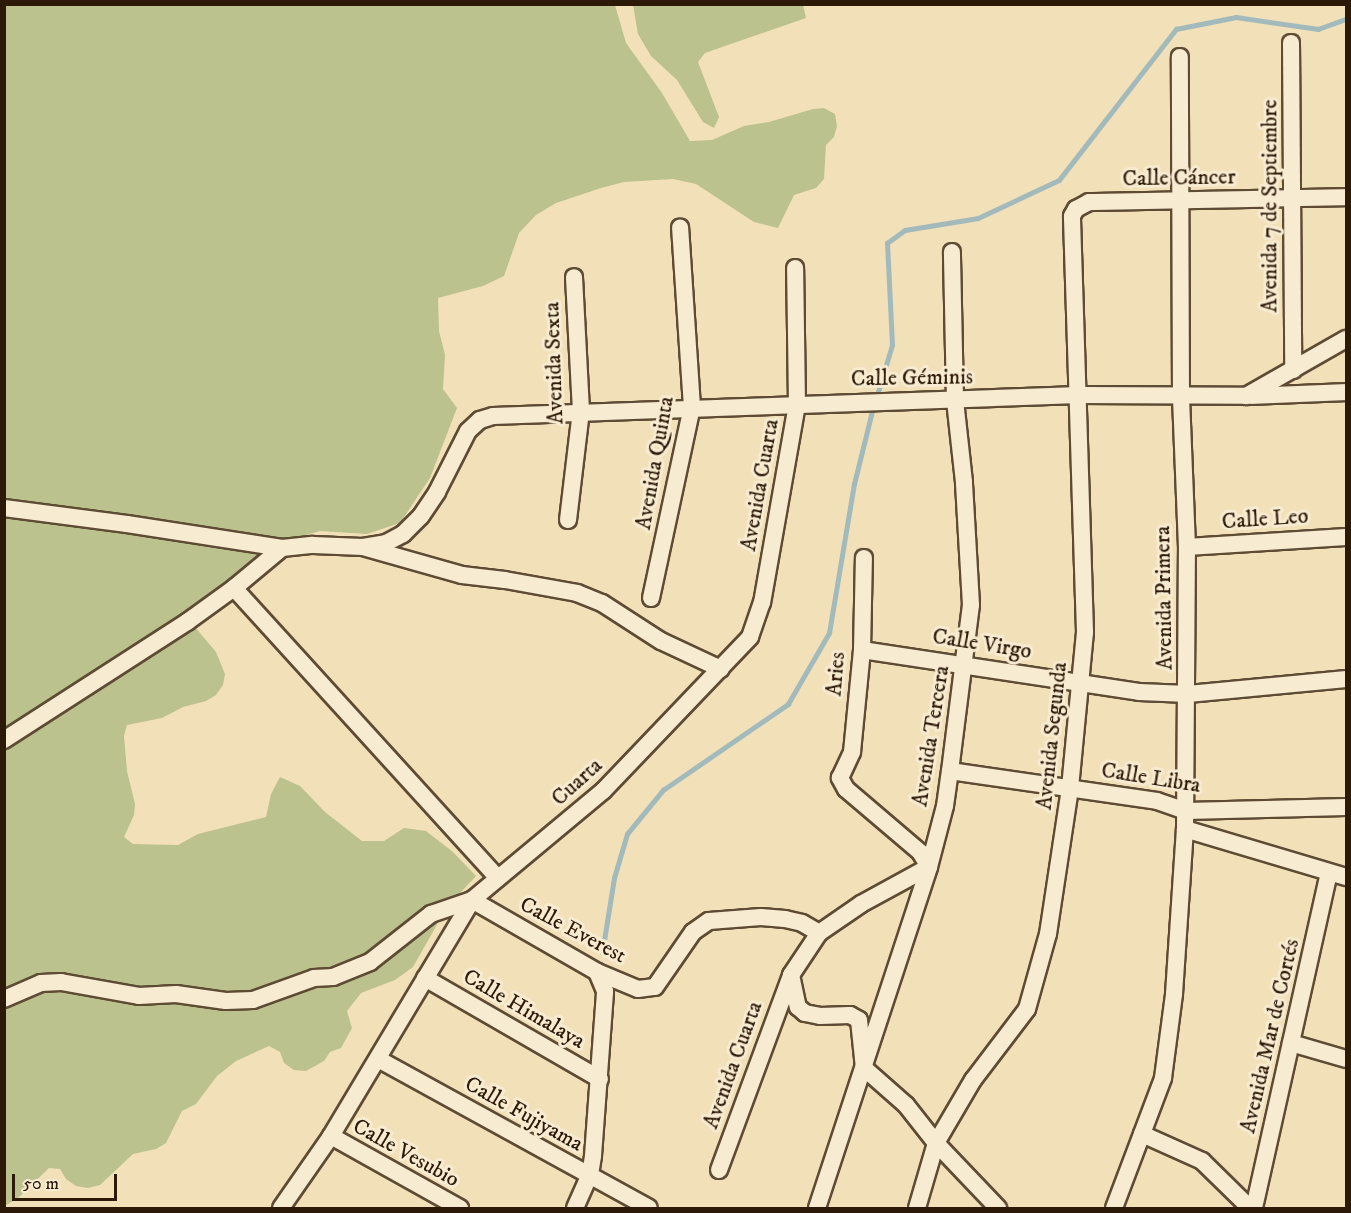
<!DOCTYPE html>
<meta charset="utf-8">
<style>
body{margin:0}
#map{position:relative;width:1351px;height:1213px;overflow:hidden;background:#f2e0b8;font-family:"IM FELL DW Pica",serif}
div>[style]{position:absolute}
.green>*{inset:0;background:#bcc28e}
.stream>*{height:4.5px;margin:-2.25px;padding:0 2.25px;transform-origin:2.25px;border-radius:2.25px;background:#a2babb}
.roads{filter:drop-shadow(2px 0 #5e4b34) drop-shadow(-2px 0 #5e4b34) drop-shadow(0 2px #5e4b34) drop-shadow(0 -2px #5e4b34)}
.minor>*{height:16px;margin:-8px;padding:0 8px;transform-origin:8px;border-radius:8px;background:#f7ebd1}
span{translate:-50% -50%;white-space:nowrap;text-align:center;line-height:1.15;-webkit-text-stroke:6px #f7ebd1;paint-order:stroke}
.street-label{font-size:22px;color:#2d1908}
.frame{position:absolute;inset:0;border:6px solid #2d1908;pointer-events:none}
.scale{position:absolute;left:12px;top:1174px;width:105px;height:27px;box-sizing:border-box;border:3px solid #2d1908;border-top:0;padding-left:8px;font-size:18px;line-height:21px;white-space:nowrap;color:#2d1908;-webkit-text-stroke:4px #f7ebd1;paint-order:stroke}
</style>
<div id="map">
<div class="green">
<i style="clip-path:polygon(5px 5px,615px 5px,626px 43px,662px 93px,690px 141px,712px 140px,744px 126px,769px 122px,813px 109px,824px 108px,835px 114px,837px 126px,834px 137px,826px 145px,824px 179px,816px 188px,794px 195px,778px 228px,754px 222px,696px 184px,673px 179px,624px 182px,601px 188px,556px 203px,536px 215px,519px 233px,504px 276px,483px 286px,438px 298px,439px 331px,445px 355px,443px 389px,457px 408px,430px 478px,400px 523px,367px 534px,320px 531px,285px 541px,261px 540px,262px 560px,184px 614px,216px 652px,225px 674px,223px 685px,216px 695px,206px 701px,183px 707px,162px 718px,127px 725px,124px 736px,127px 771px,135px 804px,134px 815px,124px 837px,133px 844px,178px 845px,198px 834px,266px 817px,271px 794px,280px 777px,300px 786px,325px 812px,362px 841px,384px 841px,404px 828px,426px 831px,453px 852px,476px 876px,447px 907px,413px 967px,395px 980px,361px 993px,347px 1011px,352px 1028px,341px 1048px,330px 1052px,324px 1061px,306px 1071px,294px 1070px,284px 1063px,280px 1052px,269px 1046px,236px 1061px,217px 1076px,196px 1104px,182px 1111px,166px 1143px,156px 1149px,133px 1154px,100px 1185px,88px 1188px,76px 1186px,66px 1179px,60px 1169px,49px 1168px,19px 1197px,5px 1206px)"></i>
<i style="clip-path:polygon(633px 5px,803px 5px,806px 18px,705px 53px,698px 62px,719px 117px,714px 128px,703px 122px,677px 80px,651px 56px,638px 34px)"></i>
</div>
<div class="stream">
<i style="left:876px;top:399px;width:56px;rotate:-73.5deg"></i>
<i style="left:892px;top:345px;width:102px;rotate:-92.8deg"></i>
<i style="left:887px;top:243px;width:22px;rotate:-36deg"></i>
<i style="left:905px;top:230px;width:74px;rotate:-9.3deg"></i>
<i style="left:978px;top:218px;width:89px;rotate:-25.1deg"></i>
<i style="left:1059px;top:180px;width:191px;rotate:-52.2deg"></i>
<i style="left:1176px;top:29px;width:61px;rotate:-11.3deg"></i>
<i style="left:1236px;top:17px;width:83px;rotate:8.3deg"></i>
<i style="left:1318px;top:29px;width:30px;rotate:-20deg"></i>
<i style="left:602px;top:953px;width:76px;rotate:-80.9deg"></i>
<i style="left:614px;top:878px;width:46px;rotate:-73.5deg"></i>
<i style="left:627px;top:834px;width:57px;rotate:-50.7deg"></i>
<i style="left:663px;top:790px;width:152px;rotate:-34.5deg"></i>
<i style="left:788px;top:704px;width:82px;rotate:-60deg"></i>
<i style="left:829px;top:633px;width:151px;rotate:-80.5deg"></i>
<i style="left:854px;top:484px;width:79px;rotate:-76.1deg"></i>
</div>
<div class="roads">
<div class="minor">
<i style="left:1291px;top:43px;width:327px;rotate:89.6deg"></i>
<i style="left:1251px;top:396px;width:95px;rotate:-2.4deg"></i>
<i style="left:4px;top:508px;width:124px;rotate:7.4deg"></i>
<i style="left:127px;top:524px;width:157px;rotate:8.8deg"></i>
<i style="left:282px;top:548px;width:31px;rotate:-6deg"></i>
<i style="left:313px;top:545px;width:50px;rotate:2.3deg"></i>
<i style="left:363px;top:547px;width:103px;rotate:15.8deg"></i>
<i style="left:462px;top:575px;width:43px;rotate:6.6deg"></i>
<i style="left:505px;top:580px;width:73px;rotate:10.2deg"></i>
<i style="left:577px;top:593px;width:27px;rotate:22deg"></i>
<i style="left:602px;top:603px;width:70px;rotate:32.8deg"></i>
<i style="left:661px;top:641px;width:66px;rotate:25deg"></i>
<i style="left:568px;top:520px;width:110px;rotate:-83.2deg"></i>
<i style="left:581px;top:411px;width:134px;rotate:-93deg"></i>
<i style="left:363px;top:547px;width:23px;rotate:-10deg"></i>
<i style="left:386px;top:543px;width:19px;rotate:-28deg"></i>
<i style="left:403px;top:534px;width:25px;rotate:-45deg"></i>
<i style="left:421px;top:516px;width:29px;rotate:-56deg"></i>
<i style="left:437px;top:492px;width:68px;rotate:-63.1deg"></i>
<i style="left:468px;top:431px;width:16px;rotate:-43deg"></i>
<i style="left:480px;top:420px;width:14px;rotate:-17deg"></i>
<i style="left:493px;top:416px;width:586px;rotate:-2.05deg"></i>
<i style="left:1079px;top:395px;width:167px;rotate:0.3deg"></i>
<i style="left:1246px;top:396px;width:115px;rotate:-29.7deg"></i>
<i style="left:1187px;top:547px;width:159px;rotate:-3.6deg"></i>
<i style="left:234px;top:588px;width:392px;rotate:47.7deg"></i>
<i style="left:651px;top:598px;width:195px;rotate:-77.9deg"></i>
<i style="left:692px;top:407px;width:180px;rotate:-93.8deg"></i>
<i style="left:862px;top:650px;width:280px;rotate:8.6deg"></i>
<i style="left:1139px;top:692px;width:49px;rotate:2.3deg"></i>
<i style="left:1188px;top:694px;width:159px;rotate:-5.4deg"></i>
<i style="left:4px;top:740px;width:218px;rotate:-32.8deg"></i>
<i style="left:187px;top:622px;width:58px;rotate:-35.9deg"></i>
<i style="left:234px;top:588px;width:62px;rotate:-39.8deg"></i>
<i style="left:950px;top:771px;width:209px;rotate:8.2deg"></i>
<i style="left:1157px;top:801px;width:31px;rotate:19deg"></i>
<i style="left:1186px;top:811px;width:160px;rotate:-1.4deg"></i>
<i style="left:1185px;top:829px;width:168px;rotate:16.6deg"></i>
<i style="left:472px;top:900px;width:144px;rotate:29.9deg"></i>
<i style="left:597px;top:972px;width:44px;rotate:22.5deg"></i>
<i style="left:638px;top:989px;width:17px;rotate:-7deg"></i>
<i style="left:655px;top:987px;width:67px;rotate:-55.4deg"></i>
<i style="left:693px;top:932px;width:19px;rotate:-35deg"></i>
<i style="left:709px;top:921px;width:52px;rotate:-4.4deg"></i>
<i style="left:761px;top:917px;width:24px;rotate:5deg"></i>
<i style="left:785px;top:919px;width:17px;rotate:13deg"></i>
<i style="left:802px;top:923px;width:20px;rotate:30deg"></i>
<i style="left:791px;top:975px;width:33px;rotate:78deg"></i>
<i style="left:798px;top:1007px;width:9px;rotate:41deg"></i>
<i style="left:805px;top:1013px;width:15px;rotate:11deg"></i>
<i style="left:820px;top:1016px;width:30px;rotate:-2deg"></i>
<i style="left:850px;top:1015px;width:10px;rotate:29deg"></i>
<i style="left:859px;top:1020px;width:48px;rotate:84.1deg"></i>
<i style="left:864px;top:1068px;width:56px;rotate:41.4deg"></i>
<i style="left:906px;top:1105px;width:48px;rotate:51.7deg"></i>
<i style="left:936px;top:1143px;width:90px;rotate:46.4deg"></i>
<i style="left:425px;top:978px;width:202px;rotate:30deg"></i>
<i style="left:4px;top:999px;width:40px;rotate:-23.4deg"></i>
<i style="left:41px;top:983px;width:20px;rotate:-3deg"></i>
<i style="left:61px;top:982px;width:79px;rotate:10.2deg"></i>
<i style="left:139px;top:996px;width:37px;rotate:-3deg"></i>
<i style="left:176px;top:994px;width:50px;rotate:8deg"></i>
<i style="left:226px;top:1001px;width:27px;rotate:-2deg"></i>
<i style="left:253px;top:1000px;width:65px;rotate:-19.8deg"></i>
<i style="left:314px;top:978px;width:19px;rotate:-3deg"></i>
<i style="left:333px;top:977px;width:40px;rotate:-22deg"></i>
<i style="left:370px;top:962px;width:78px;rotate:-38.2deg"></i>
<i style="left:431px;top:914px;width:43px;rotate:-18.9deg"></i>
<i style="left:1291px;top:1043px;width:57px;rotate:16.2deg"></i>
<i style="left:378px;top:1059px;width:309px;rotate:28.8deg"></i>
<i style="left:1142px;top:1134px;width:66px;rotate:24.2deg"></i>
<i style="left:1202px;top:1161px;width:67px;rotate:44.4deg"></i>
<i style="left:331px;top:1136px;width:148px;rotate:29.2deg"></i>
<i style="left:719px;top:1170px;width:208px;rotate:-69.7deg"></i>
<i style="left:791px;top:975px;width:50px;rotate:-56.3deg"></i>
<i style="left:819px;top:933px;width:51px;rotate:-34.6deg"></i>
<i style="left:861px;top:904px;width:77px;rotate:-28.6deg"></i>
<i style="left:929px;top:867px;width:17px;rotate:-121deg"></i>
<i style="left:920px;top:852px;width:97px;rotate:-139.6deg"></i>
<i style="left:846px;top:789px;width:13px;rotate:-119deg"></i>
<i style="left:840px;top:778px;width:29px;rotate:-65deg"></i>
<i style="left:852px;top:752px;width:102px;rotate:-84.4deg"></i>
<i style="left:862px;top:650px;width:92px;rotate:-88.8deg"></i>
<i style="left:281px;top:1208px;width:88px;rotate:-55.2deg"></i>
<i style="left:331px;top:1136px;width:275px;rotate:-59.1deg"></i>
<i style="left:472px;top:900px;width:170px;rotate:-39.8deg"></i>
<i style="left:603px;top:791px;width:213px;rotate:-46.3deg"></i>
<i style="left:750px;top:637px;width:36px;rotate:-71deg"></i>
<i style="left:762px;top:603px;width:202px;rotate:-80deg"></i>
<i style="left:797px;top:404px;width:136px;rotate:-90.8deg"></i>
<i style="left:575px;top:1208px;width:36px;rotate:-66deg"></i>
<i style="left:590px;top:1175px;width:19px;rotate:-81deg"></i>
<i style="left:593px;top:1156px;width:165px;rotate:-85.8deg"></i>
<i style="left:605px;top:991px;width:21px;rotate:-113deg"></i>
<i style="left:817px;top:1208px;width:359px;rotate:-71.8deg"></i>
<i style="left:929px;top:867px;width:63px;rotate:-75.3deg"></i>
<i style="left:945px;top:806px;width:35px;rotate:-82deg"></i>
<i style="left:950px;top:771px;width:167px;rotate:-82.8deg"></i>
<i style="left:971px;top:605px;width:123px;rotate:-93.3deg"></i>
<i style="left:964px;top:482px;width:82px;rotate:-96.3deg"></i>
<i style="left:955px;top:400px;width:148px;rotate:-91.2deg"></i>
<i style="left:917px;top:1208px;width:68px;rotate:-73.7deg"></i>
<i style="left:936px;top:1143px;width:73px;rotate:-59.6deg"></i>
<i style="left:973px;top:1080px;width:89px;rotate:-52.7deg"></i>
<i style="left:1027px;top:1009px;width:78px;rotate:-74.4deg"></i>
<i style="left:1048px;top:934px;width:148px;rotate:-81.4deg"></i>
<i style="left:1070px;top:788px;width:157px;rotate:-84.5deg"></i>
<i style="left:1085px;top:632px;width:416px;rotate:-91.8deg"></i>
<i style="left:1072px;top:216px;width:8px;rotate:-60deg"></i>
<i style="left:1076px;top:209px;width:15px;rotate:-28deg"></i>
<i style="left:1089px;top:202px;width:257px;rotate:-1.1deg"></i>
<i style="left:1114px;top:1208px;width:139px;rotate:-69.3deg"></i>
<i style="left:1163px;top:1078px;width:85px;rotate:-82.5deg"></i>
<i style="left:1174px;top:994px;width:165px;rotate:-86.2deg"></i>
<i style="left:1185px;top:829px;width:282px;rotate:-89.6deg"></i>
<i style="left:1187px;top:547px;width:152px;rotate:-92.3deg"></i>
<i style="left:1181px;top:395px;width:338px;rotate:-90.2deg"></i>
<i style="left:1254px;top:1208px;width:343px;rotate:-77.4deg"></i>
</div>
</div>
<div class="street-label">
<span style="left:1179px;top:178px;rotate:-1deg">Calle Cáncer</span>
<span style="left:1270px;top:206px;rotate:-90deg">Avenida 7 de Septiembre</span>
<span style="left:554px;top:363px;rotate:-92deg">Avenida Sexta</span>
<span style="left:912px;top:378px;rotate:-1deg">Calle Géminis</span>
<span style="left:655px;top:463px;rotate:-80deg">Avenida Quinta</span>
<span style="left:760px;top:485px;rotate:-80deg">Avenida Cuarta</span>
<span style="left:1265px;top:519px;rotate:-4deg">Calle Leo</span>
<span style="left:1164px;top:598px;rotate:-91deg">Avenida Primera</span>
<span style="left:982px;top:644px;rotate:9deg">Calle Virgo</span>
<span style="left:836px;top:674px;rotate:-85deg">Aries</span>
<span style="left:931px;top:736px;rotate:-81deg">Avenida Tercera</span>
<span style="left:1052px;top:736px;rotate:-84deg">Avenida Segunda</span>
<span style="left:1151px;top:778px;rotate:9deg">Calle Libra</span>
<span style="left:577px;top:782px;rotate:-42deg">Cuarta</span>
<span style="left:573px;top:930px;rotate:28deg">Calle Everest</span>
<span style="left:524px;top:1009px;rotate:30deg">Calle Himalaya</span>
<span style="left:1270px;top:1036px;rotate:-77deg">Avenida Mar de Cortés</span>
<span style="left:733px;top:1065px;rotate:-70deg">Avenida Cuarta</span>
<span style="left:524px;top:1114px;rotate:29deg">Calle Fujiyama</span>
<span style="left:406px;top:1153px;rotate:29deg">Calle Vesubio</span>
</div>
<div class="frame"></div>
<div class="scale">50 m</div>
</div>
